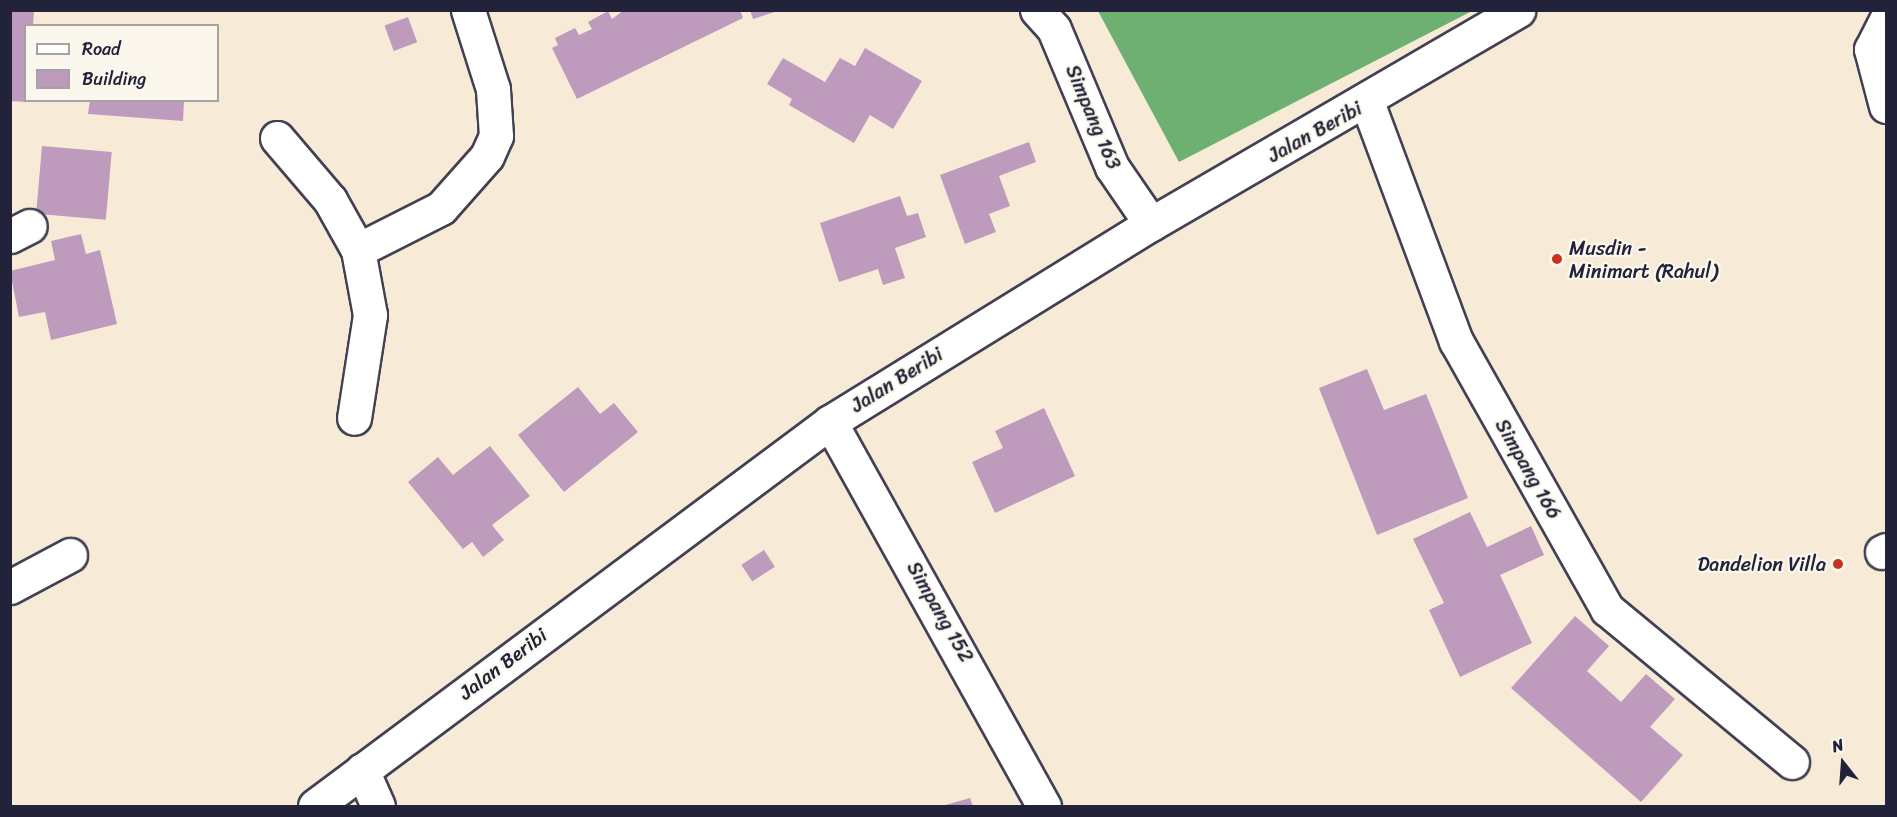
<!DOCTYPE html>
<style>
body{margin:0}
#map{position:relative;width:1897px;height:817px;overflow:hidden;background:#f7ebd8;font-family:Sriracha,sans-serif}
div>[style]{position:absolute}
.forest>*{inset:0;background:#6eaf72}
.building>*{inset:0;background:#be9bbd;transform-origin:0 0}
.roads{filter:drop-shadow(2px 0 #424053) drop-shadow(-2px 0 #424053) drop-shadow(0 2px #424053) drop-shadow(0 -2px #424053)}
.minor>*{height:33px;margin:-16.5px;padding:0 16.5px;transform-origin:16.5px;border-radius:16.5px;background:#fff}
.secondary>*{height:33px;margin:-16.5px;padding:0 16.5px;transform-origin:16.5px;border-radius:16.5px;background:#fff}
.dots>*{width:16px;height:16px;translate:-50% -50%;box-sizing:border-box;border:3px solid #fbf7ec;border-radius:50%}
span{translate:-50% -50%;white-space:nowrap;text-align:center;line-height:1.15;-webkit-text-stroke:4.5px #fbf7ec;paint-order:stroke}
.street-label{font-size:20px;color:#22223b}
.poi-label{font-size:20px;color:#22223b}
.left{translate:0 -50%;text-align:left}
.right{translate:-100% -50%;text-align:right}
.frame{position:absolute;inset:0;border:12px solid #22223b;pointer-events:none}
.legend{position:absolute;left:24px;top:24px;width:195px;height:78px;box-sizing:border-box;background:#fbf7ec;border:2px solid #a4a2a5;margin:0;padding:8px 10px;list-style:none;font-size:18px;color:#22223b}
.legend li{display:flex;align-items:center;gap:12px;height:30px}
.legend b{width:30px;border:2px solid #a4a2a5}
.north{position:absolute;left:1813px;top:733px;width:60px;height:60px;-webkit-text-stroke:4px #fbf7ec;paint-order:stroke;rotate:343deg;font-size:16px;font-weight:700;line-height:24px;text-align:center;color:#22223b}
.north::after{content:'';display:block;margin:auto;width:21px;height:27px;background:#22223b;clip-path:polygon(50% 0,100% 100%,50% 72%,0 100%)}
</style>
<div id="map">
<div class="forest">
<i style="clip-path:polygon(1098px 11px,1472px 11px,1179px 162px)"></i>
</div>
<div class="building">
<i style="clip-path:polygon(10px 10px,34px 10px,33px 26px,26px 26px,26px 102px,10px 101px)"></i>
<i style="clip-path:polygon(624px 10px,740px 10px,743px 18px,577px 99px,552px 48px,558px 45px,555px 38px,575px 28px,579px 35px,592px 29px,588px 22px,608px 11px,612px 19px)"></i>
<i style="clip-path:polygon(750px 10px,778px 10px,778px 11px,753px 19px)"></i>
<i style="left:408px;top:17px;width:27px;height:25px;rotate:70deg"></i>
<i style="clip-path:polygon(865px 48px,922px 81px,893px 129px,870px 115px,854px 143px,789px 105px,792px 99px,767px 84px,783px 58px,825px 82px,840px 58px,855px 66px)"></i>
<i style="clip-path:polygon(90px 100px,184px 100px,183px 121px,88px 114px)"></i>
<i style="clip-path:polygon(1029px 142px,1036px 162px,999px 176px,1010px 206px,989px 214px,996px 232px,965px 244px,940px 175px)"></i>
<i style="left:42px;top:146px;width:70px;height:68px;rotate:5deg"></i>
<i style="clip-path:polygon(900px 196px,907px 216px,918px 213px,926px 237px,895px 248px,905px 278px,883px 285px,878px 269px,839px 282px,820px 223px)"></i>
<i style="clip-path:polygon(81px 234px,86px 254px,100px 250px,117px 324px,51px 340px,45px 312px,19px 317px,10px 271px,55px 260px,51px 241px)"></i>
<i style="clip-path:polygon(1367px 369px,1384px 410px,1426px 394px,1468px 498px,1377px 535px,1319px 388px)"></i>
<i style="clip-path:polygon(578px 387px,600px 414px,614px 403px,638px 432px,564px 492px,518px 435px)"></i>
<i style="clip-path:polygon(1044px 408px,1075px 476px,995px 513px,972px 462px,1003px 448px,995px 431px)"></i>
<i style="clip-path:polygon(490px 446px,530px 496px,492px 525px,504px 540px,483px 557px,472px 542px,463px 549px,408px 482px,438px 457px,453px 475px)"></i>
<i style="clip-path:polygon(1470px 512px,1487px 547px,1531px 526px,1544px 555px,1500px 575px,1532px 643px,1460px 677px,1429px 610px,1444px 603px,1413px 539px)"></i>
<i style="left:764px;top:550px;width:20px;height:27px;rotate:57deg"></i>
<i style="clip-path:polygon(1575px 616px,1609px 646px,1587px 671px,1621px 702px,1646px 674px,1675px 699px,1650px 727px,1683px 755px,1641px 802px,1511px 688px)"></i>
<i style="clip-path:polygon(970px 798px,973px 806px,942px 806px)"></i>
</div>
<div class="roads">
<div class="minor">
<i style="left:1037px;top:10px;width:25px;rotate:48deg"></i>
<i style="left:1054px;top:29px;width:150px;rotate:67.2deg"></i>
<i style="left:1112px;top:167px;width:69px;rotate:55.6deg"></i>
<i style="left:1886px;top:20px;width:33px;rotate:117deg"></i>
<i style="left:1871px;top:49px;width:59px;rotate:75.3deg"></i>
<i style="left:1367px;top:102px;width:255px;rotate:69.6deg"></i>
<i style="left:1456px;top:341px;width:308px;rotate:60.6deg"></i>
<i style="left:1607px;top:609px;width:240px;rotate:39.6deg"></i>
<i style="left:277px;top:138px;width:82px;rotate:49.5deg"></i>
<i style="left:330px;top:200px;width:57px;rotate:60.8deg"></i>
<i style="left:358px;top:250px;width:66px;rotate:79.5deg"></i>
<i style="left:370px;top:315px;width:104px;rotate:98.8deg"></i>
<i style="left:10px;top:236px;width:22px;rotate:-27deg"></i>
<i style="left:358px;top:250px;width:93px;rotate:-26.8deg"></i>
<i style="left:441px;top:208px;width:69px;rotate:-48.5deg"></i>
<i style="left:487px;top:156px;width:22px;rotate:-66deg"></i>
<i style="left:496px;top:136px;width:47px;rotate:-93.7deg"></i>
<i style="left:493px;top:89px;width:83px;rotate:-107.6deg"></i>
<i style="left:830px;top:422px;width:440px;rotate:60.9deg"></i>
<i style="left:1882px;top:552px;width:4px;rotate:-27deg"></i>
<i style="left:10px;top:587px;width:68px;rotate:-28.1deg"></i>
<i style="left:362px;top:770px;width:39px;rotate:66deg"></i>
</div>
<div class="secondary">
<i style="left:315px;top:806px;width:642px;rotate:-36.71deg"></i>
<i style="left:830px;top:422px;width:377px;rotate:-31.7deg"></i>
<i style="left:1151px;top:224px;width:425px;rotate:-30.2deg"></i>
</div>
</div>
<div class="dots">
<i style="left:1557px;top:259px;background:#c8321e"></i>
<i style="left:1838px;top:564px;background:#c8321e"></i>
</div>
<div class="street-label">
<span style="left:1093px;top:117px;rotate:67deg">Simpang 163</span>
<span style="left:1315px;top:132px;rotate:-29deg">Jalan Beribi</span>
<span style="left:897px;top:380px;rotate:-32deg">Jalan Beribi</span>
<span style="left:1528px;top:469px;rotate:60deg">Simpang 166</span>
<span style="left:940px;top:612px;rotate:60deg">Simpang 152</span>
<span style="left:503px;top:664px;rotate:-37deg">Jalan Beribi</span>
</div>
<div class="poi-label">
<span class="left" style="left:1569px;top:260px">Musdin -<br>Minimart (Rahul)</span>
<span class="right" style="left:1826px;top:564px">Dandelion Villa</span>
</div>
<div class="frame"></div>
<ul class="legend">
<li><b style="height:8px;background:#fff"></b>Road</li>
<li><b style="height:16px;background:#be9bbd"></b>Building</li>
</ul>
<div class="north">N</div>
</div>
